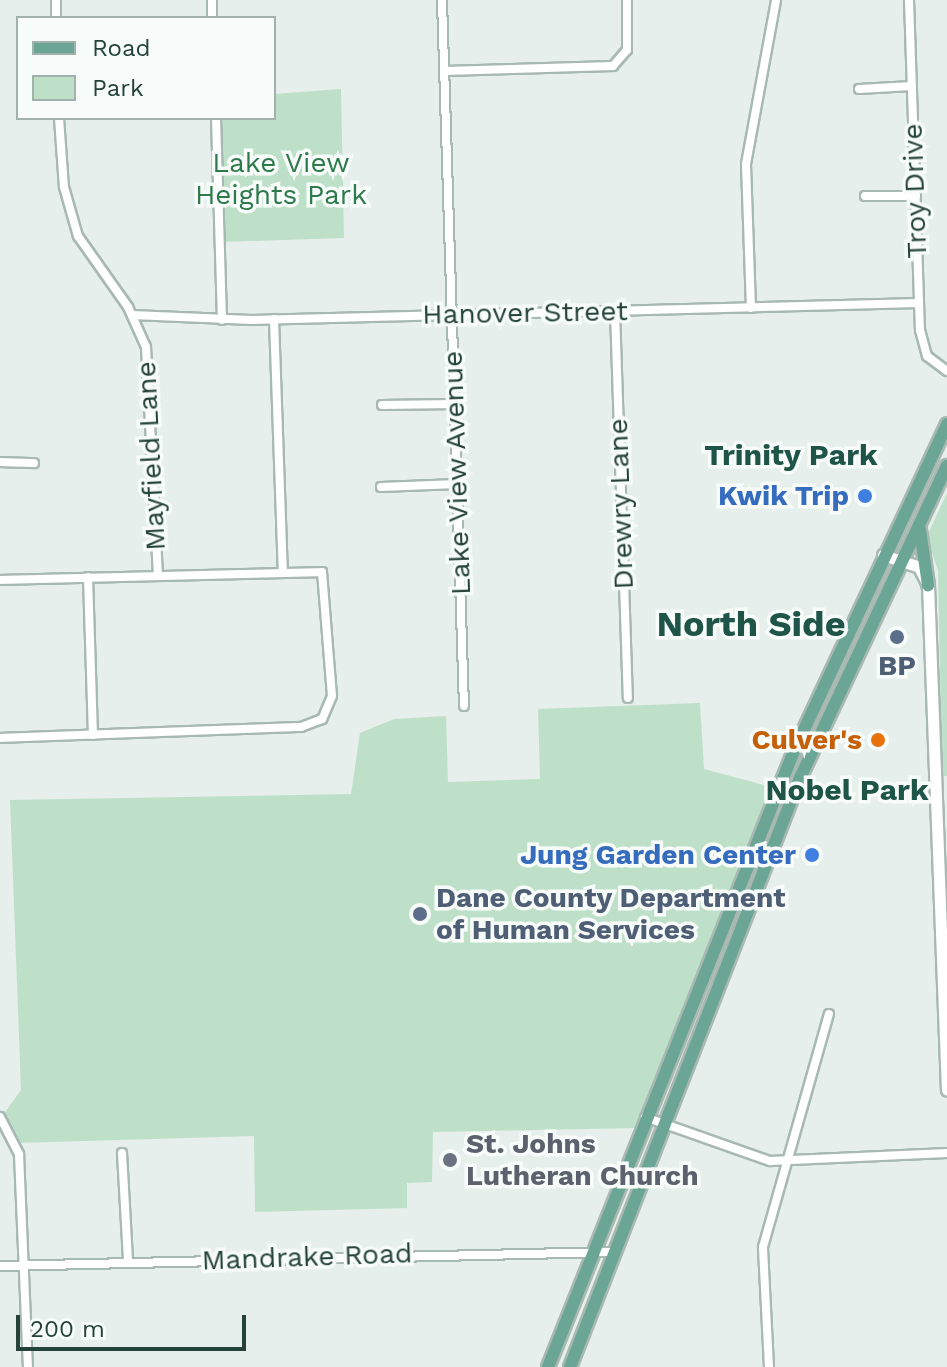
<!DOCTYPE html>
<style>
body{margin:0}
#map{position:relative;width:947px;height:1367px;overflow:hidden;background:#e6efeb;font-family:"Work Sans",sans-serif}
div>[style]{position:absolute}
.green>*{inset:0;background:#bfe0c8}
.roads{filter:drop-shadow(2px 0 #a8b8b2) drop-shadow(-2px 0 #a8b8b2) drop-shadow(0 2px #a8b8b2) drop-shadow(0 -2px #a8b8b2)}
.street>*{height:8px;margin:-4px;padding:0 4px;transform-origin:4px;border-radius:4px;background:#fff}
.secondary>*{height:11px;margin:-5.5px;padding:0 5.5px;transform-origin:5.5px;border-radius:5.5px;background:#fff}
.primary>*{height:12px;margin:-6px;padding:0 6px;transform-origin:6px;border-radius:6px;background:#6aa596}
.dots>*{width:22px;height:22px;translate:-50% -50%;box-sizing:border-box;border:4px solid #f7fbf9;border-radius:50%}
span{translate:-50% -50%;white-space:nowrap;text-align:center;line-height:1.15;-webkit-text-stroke:7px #f7fbf9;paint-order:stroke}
.park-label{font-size:28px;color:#2d7a4b}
.street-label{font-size:28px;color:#24423a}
.shop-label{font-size:28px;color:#366cbe;font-weight:700}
.right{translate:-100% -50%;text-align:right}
.service-label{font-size:28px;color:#4e5e75;font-weight:700}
.left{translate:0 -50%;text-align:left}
.food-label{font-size:28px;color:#c56008;font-weight:700}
.worship-label{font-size:28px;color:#5b616d;font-weight:700}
.neighbourhood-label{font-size:30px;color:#1f5548;font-weight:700}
.district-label{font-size:36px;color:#1f5548;font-weight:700}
.legend{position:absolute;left:16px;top:16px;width:260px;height:104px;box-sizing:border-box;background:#f7fbf9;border:2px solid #a3b1ad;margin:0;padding:10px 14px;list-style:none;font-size:24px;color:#24423a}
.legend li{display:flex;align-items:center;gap:16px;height:40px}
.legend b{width:40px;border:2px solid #a3b1ad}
.scale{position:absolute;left:16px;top:1315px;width:230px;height:36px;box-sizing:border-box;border:4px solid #24423a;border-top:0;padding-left:10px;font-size:24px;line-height:28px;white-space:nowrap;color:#24423a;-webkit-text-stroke:6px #f7fbf9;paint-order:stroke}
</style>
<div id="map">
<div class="green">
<i style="clip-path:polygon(341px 89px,344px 238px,220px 242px,216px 118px,274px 118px,274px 94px)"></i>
<i style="clip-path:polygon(947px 493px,947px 776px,942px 776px,938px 570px,926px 538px)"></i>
<i style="clip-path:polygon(700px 703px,704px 769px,772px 787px,637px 1128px,433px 1132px,432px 1182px,407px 1183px,407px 1208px,255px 1212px,254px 1136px,17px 1143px,1px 1118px,21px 1090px,10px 800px,351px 794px,360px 733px,394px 719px,446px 716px,448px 782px,540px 779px,538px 709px)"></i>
</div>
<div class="roads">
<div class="street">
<i style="left:56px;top:0;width:18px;rotate:90deg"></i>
<i style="left:212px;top:0;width:18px;rotate:90deg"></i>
<i style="left:442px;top:0;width:706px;rotate:88.22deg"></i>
<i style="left:909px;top:0;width:330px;rotate:88.1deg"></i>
<i style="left:920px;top:330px;width:27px;rotate:75deg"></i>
<i style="left:927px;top:356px;width:25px;rotate:37deg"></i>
<i style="left:445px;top:71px;width:168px;rotate:-1.7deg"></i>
<i style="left:613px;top:66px;width:21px;rotate:-49deg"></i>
<i style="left:627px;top:50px;width:50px;rotate:-90deg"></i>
<i style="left:859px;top:89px;width:53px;rotate:-3.2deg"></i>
<i style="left:59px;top:118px;width:69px;rotate:85.9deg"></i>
<i style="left:64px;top:187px;width:51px;rotate:74.1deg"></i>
<i style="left:78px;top:236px;width:87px;rotate:54.8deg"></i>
<i style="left:128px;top:307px;width:44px;rotate:65.8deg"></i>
<i style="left:146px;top:347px;width:229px;rotate:87deg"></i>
<i style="left:216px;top:118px;width:202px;rotate:88.3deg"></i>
<i style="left:865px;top:196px;width:51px"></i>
<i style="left:751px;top:308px;width:144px;rotate:-92deg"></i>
<i style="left:746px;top:164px;width:167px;rotate:-79.6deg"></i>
<i style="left:615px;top:311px;width:387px;rotate:88.1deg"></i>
<i style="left:132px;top:315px;width:120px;rotate:2.4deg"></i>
<i style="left:252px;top:320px;width:667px;rotate:-1.46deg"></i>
<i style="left:274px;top:319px;width:253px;rotate:88deg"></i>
<i style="left:382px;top:405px;width:73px;rotate:-0.8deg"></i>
<i style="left:0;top:462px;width:34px;rotate:2deg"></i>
<i style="left:381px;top:487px;width:76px;rotate:-2.3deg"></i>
<i style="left:88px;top:577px;width:158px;rotate:88.2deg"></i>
<i style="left:0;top:580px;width:322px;rotate:-1.4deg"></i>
<i style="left:322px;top:572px;width:124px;rotate:85.4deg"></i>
<i style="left:332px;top:696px;width:25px;rotate:113deg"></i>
<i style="left:322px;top:719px;width:22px;rotate:159deg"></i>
<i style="left:301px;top:727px;width:301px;rotate:177.9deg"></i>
<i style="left:0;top:1117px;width:42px;rotate:62.8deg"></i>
<i style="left:19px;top:1154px;width:213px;rotate:87.6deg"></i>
<i style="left:645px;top:1117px;width:133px;rotate:19.4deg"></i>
<i style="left:770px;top:1161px;width:177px;rotate:-2.6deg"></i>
<i style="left:122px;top:1153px;width:109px;rotate:86.8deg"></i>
<i style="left:0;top:1266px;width:614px;rotate:-1.31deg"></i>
<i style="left:769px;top:1367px;width:120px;rotate:-92.9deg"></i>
<i style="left:763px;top:1247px;width:242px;rotate:-74.2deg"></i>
</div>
<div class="secondary">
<i style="left:883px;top:555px;width:38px;rotate:18deg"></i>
<i style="left:919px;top:567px;width:20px;rotate:63deg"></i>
<i style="left:928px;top:585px;width:505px;rotate:87.85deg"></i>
</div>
<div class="primary">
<i style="left:920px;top:530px;width:56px;rotate:81.7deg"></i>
<i style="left:548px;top:1367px;width:663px;rotate:-68.23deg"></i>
<i style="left:794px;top:751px;width:361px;rotate:-64.9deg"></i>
<i style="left:570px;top:1367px;width:632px;rotate:-68.67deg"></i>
<i style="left:800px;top:778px;width:345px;rotate:-64.8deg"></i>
</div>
</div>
<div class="dots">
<i style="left:865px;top:496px;background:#3f7fe0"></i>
<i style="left:897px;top:637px;background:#5c6f8a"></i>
<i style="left:878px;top:740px;background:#e8710a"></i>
<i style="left:812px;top:855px;background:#3f7fe0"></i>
<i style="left:420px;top:914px;background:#5c6f8a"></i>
<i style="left:450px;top:1160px;background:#6b7280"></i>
</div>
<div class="park-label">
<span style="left:281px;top:179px">Lake View<br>Heights Park</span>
</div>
<div class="street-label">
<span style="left:915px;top:191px;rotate:-92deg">Troy Drive</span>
<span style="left:525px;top:313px;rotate:-1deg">Hanover Street</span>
<span style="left:151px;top:456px;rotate:-93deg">Mayfield Lane</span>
<span style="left:457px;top:473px;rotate:-92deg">Lake View Avenue</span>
<span style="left:621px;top:504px;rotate:-92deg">Drewry Lane</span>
<span style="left:307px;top:1257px;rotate:-2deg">Mandrake Road</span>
</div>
<div class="shop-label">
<span class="right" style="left:849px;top:496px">Kwik Trip</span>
<span class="right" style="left:796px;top:855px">Jung Garden Center</span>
</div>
<div class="service-label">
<span style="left:897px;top:666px">BP</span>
<span class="left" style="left:436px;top:914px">Dane County Department<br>of Human Services</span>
</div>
<div class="food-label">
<span class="right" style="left:862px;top:740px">Culver's</span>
</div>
<div class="worship-label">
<span class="left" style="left:466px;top:1160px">St. Johns<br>Lutheran Church</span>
</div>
<div class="neighbourhood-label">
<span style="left:791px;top:455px">Trinity Park</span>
<span style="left:847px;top:790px">Nobel Park</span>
</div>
<div class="district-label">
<span style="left:751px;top:625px">North Side</span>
</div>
<ul class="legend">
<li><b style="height:10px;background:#6aa596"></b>Road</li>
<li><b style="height:22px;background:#bfe0c8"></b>Park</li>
</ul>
<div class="scale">200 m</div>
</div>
